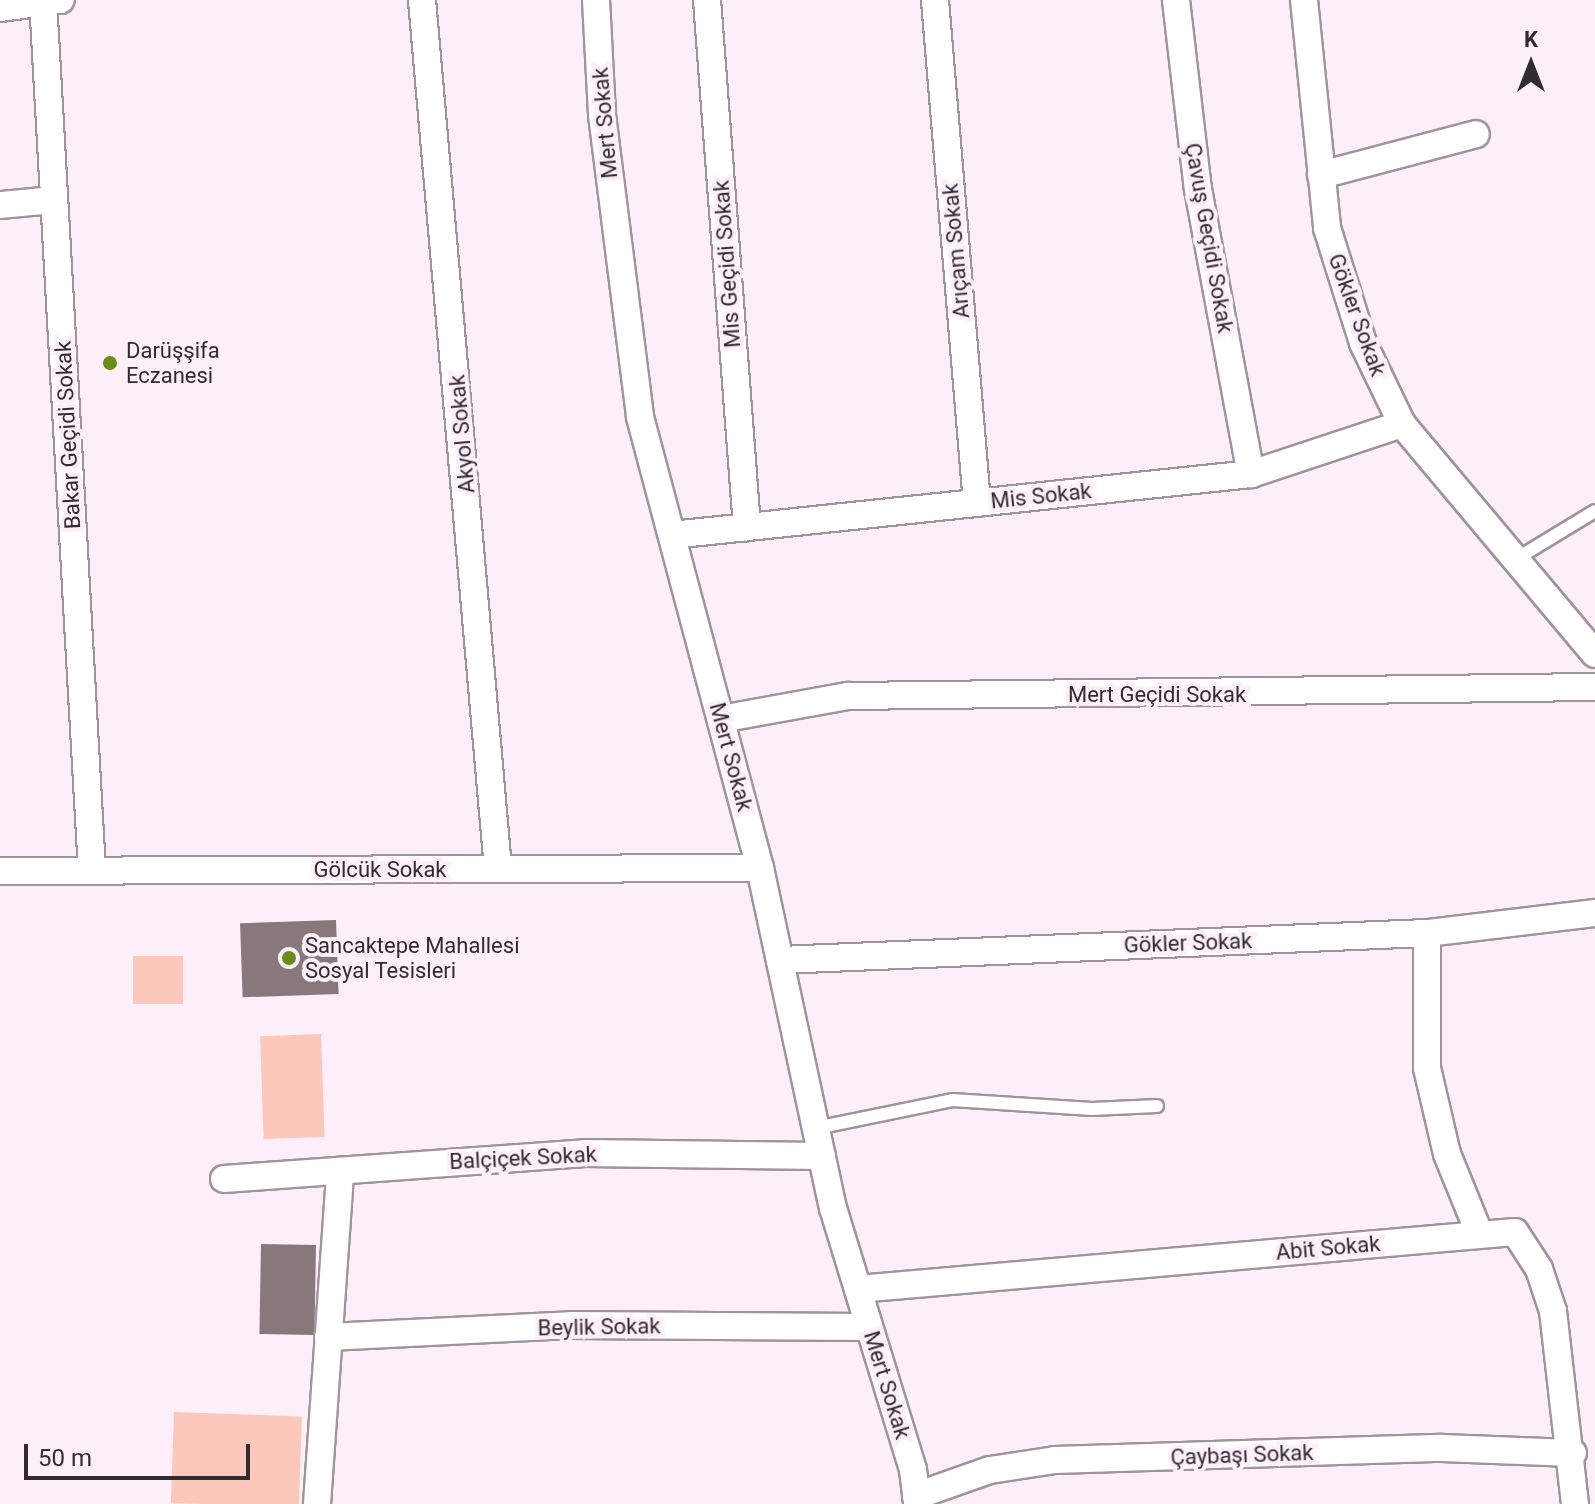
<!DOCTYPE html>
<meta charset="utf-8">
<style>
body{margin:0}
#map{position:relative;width:1595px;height:1504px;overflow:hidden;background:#fceff9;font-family:Roboto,sans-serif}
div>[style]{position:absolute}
.green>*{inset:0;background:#fcc8bb;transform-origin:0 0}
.building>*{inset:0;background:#87787b;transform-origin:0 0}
.roads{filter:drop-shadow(2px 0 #9f939c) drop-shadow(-2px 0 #9f939c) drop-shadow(0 2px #9f939c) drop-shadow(0 -2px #9f939c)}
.service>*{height:12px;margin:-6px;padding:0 6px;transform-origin:6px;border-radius:6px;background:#fff}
.minor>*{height:26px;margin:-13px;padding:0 13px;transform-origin:13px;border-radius:13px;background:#fff}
.dots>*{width:22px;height:22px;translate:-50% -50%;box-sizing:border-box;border:4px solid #fceff9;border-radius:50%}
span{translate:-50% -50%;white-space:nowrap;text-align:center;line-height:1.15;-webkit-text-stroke:8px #fceff9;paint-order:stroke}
.street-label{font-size:22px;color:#312c30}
.poi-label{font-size:22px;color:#312c30}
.left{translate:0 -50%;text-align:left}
.north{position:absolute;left:1491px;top:24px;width:80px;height:80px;-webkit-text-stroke:6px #fceff9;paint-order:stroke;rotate:0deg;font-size:22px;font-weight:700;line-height:32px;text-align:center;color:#312c30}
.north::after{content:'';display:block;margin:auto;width:28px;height:36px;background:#312c30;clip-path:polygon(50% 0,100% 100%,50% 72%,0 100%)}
.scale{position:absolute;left:24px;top:1444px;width:226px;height:36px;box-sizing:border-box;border:4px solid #312c30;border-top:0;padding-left:10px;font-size:24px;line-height:28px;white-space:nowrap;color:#312c30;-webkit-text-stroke:6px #fceff9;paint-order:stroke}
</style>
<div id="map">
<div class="green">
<i style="left:133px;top:956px;width:50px;height:48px"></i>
<i style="left:321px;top:1034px;width:103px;height:61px;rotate:88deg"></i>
<i style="left:174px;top:1412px;width:128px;height:91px;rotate:2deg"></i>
</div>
<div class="building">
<i style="left:336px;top:920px;width:74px;height:96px;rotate:88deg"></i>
<i style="left:261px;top:1244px;width:55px;height:90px;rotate:1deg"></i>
</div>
<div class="roads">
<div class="service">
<i style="left:1516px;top:559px;width:92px;rotate:-31.3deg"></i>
<i style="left:816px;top:1128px;width:139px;rotate:-11.6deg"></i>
<i style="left:952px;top:1100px;width:140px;rotate:3.7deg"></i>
<i style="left:1092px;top:1109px;width:65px;rotate:-2.6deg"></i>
</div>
<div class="minor">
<i style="left:43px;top:0;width:871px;rotate:86.78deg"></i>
<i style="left:422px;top:0;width:872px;rotate:85deg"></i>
<i style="left:596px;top:0;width:115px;rotate:87deg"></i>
<i style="left:602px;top:115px;width:304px;rotate:82.8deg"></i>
<i style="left:640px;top:417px;width:467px;rotate:75.1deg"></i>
<i style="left:760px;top:868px;width:348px;rotate:77.9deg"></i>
<i style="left:833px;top:1208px;width:274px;rotate:73deg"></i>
<i style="left:913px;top:1470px;width:34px;rotate:83deg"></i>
<i style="left:707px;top:0;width:529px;rotate:85.66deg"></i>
<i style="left:935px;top:0;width:505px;rotate:85.23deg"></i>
<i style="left:1176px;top:0;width:190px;rotate:83.4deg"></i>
<i style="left:1198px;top:189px;width:290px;rotate:79.5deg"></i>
<i style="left:1304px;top:0;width:229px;rotate:84.2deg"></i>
<i style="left:1327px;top:228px;width:121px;rotate:72.6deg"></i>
<i style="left:1363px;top:343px;width:90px;rotate:64.3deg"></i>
<i style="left:1402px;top:424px;width:300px;rotate:50deg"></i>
<i style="left:0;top:8px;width:61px;rotate:-7.6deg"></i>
<i style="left:1321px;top:175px;width:160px;rotate:-14.8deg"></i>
<i style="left:0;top:205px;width:54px;rotate:-5.3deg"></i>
<i style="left:672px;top:535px;width:582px;rotate:-6.01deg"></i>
<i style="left:1251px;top:474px;width:159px;rotate:-18.3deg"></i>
<i style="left:721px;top:719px;width:129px;rotate:-10.3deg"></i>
<i style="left:848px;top:696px;width:747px;rotate:-0.69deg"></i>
<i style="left:0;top:871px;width:760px;rotate:-0.23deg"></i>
<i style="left:1427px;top:933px;width:135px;rotate:90deg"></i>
<i style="left:1427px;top:1068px;width:88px;rotate:76.9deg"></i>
<i style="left:1447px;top:1154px;width:87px;rotate:67.8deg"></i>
<i style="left:780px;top:960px;width:648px;rotate:-2.39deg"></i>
<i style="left:1427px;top:933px;width:169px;rotate:-6.8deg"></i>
<i style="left:224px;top:1179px;width:362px;rotate:-4.1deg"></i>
<i style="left:585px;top:1153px;width:237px;rotate:0.7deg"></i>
<i style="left:858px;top:1289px;width:659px;rotate:-4.96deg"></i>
<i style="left:1515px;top:1232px;width:44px;rotate:57deg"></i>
<i style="left:1539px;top:1269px;width:44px;rotate:71.6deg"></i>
<i style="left:1553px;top:1311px;width:194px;rotate:83.5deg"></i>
<i style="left:328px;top:1337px;width:243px;rotate:-2.8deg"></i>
<i style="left:571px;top:1325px;width:298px;rotate:0.4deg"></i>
<i style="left:916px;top:1496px;width:78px;rotate:-19.4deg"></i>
<i style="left:990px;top:1470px;width:66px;rotate:-8.7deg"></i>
<i style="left:1055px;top:1460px;width:387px;rotate:-1.8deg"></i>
<i style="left:1442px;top:1448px;width:131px;rotate:2.2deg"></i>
<i style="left:317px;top:1504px;width:334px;rotate:-86deg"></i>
</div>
</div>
<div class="dots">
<i style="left:110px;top:363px;background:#698d17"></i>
<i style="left:289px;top:958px;background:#698d17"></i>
</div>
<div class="street-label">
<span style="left:605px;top:123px;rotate:-95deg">Mert Sokak</span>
<span style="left:1209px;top:238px;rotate:80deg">Çavuş Geçidi Sokak</span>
<span style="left:956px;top:251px;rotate:-95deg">Arıçam Sokak</span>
<span style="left:727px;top:264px;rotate:-94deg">Mis Geçidi Sokak</span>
<span style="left:1357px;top:315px;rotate:70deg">Gökler Sokak</span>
<span style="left:462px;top:434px;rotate:-95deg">Akyol Sokak</span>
<span style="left:68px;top:435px;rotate:-93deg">Bakar Geçidi Sokak</span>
<span style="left:1041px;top:496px;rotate:-6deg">Mis Sokak</span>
<span style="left:1157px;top:695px">Mert Geçidi Sokak</span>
<span style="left:731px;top:757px;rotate:75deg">Mert Sokak</span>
<span style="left:380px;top:870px">Gölcük Sokak</span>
<span style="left:1188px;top:943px;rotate:-2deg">Gökler Sokak</span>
<span style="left:523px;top:1158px;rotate:-3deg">Balçiçek Sokak</span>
<span style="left:1328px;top:1248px;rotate:-5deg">Abit Sokak</span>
<span style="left:599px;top:1327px;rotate:-1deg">Beylik Sokak</span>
<span style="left:887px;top:1385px;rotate:73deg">Mert Sokak</span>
<span style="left:1242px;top:1455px;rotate:-2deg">Çaybaşı Sokak</span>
</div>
<div class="poi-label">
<span class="left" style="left:126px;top:363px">Darüşşifa<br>Eczanesi</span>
<span class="left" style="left:305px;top:958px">Sancaktepe Mahallesi<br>Sosyal Tesisleri</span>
</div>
<div class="north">K</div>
<div class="scale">50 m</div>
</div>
